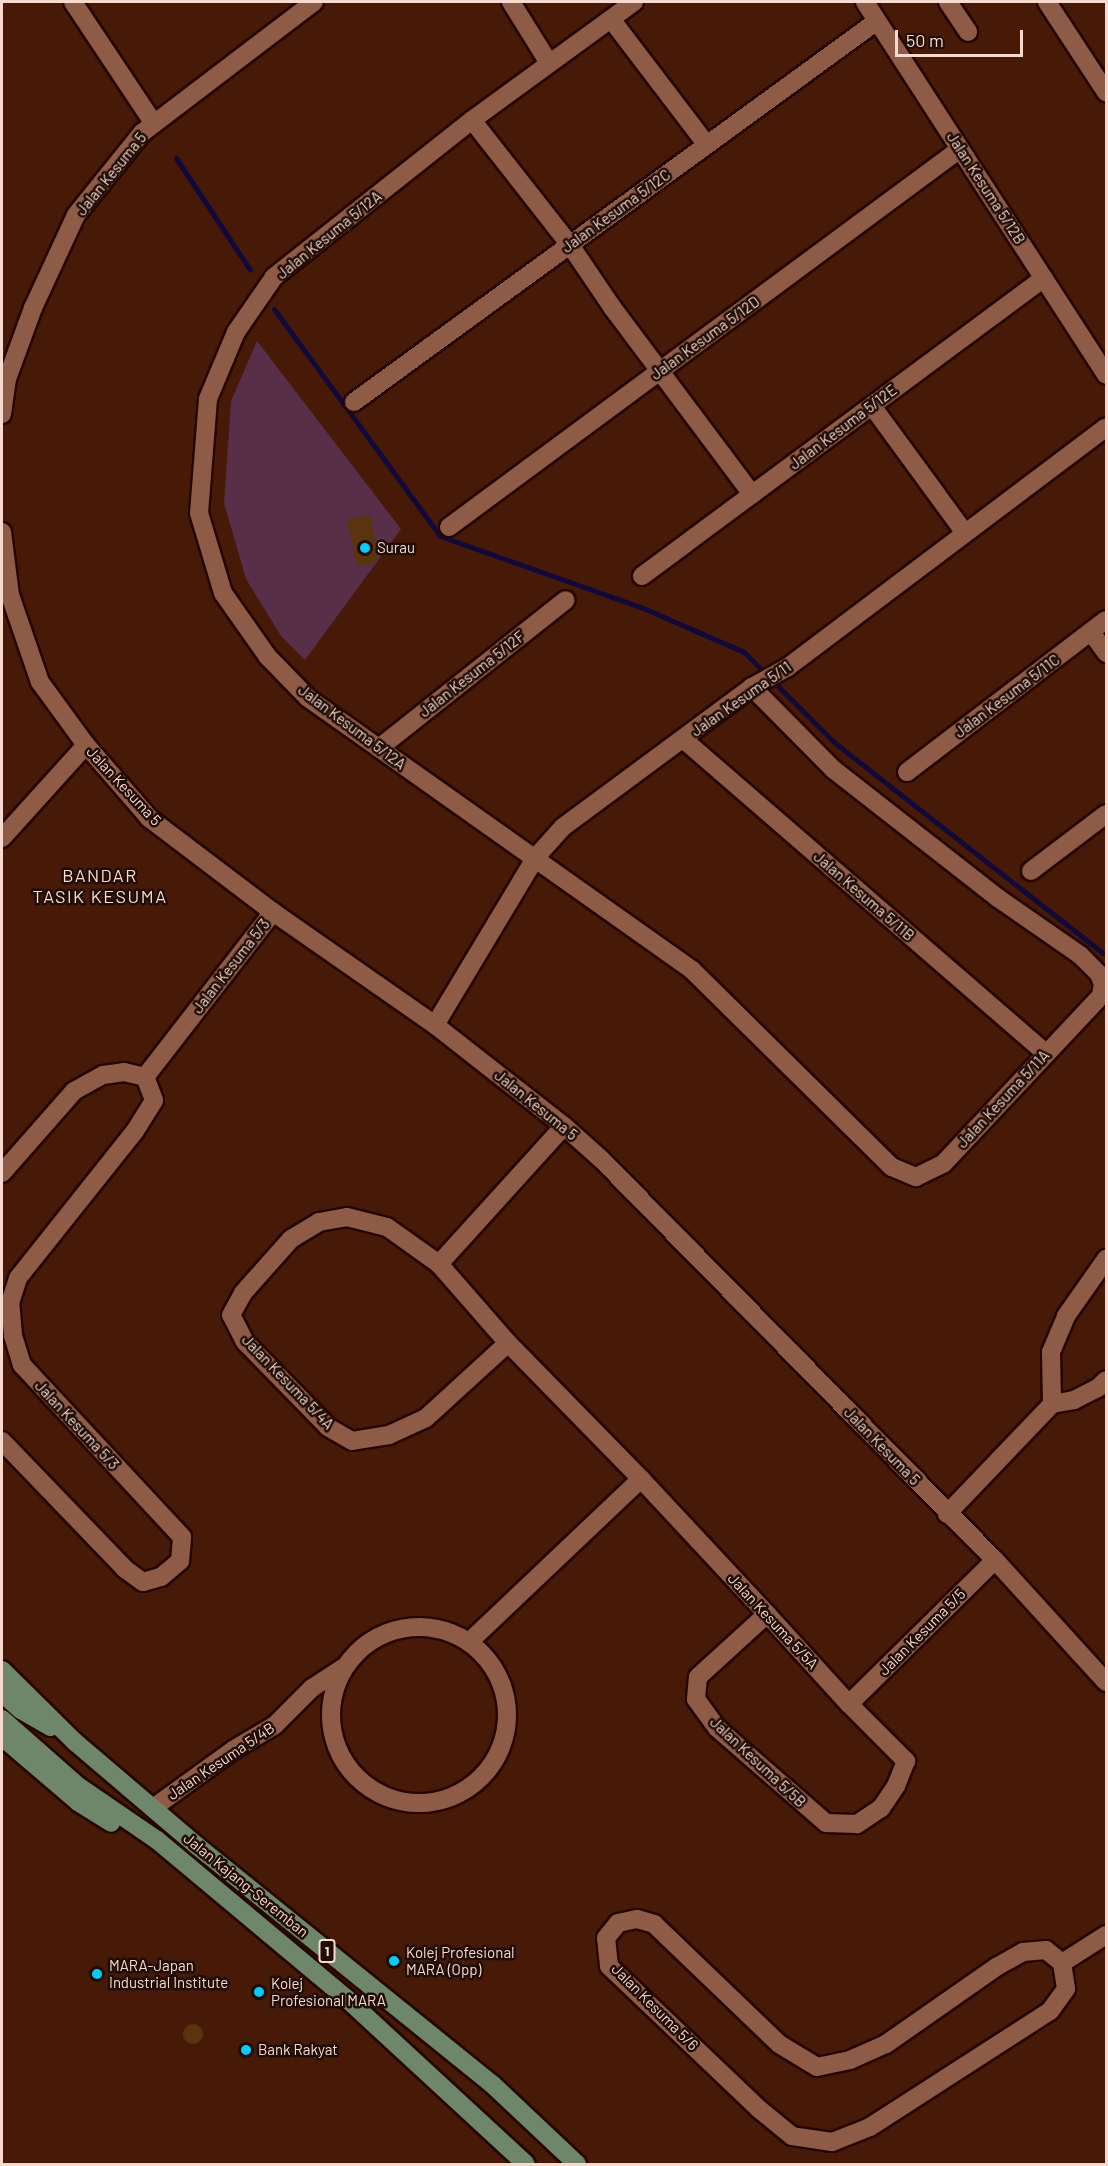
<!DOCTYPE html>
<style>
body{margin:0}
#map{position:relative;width:1108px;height:2166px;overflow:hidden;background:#461a07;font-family:Barlow,sans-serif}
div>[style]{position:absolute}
.green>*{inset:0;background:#582e49}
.stream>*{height:5px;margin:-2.5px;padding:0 2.5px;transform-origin:2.5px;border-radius:2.5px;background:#12093b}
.building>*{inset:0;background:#59340f}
.round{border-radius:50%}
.roads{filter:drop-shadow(2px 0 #260600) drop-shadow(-2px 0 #260600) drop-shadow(0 2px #260600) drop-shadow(0 -2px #260600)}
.street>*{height:18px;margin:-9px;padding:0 9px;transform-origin:9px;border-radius:9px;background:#8e5b47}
.street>.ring{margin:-9px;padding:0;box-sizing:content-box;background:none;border:18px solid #8e5b47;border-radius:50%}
.secondary>*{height:18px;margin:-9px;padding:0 9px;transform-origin:9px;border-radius:9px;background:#8e5b47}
.primary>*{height:18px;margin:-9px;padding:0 9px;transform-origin:9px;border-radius:9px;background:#6e876a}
.dots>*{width:16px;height:16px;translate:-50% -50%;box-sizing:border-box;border:3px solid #1f0c05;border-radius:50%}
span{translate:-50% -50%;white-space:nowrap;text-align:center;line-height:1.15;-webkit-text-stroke:5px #1f0c05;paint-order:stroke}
.shield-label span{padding:2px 4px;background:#1f0c05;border:2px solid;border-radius:4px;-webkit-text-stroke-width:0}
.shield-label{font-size:14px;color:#f7d9ce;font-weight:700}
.street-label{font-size:15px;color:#f7d9ce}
.poi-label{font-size:15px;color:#f7d9ce}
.left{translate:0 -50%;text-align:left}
.quarter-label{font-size:18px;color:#ffdbcd;letter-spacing:1.5px}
.frame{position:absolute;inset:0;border:3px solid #f7d9ce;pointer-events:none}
.scale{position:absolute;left:895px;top:30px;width:128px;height:27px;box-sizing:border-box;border:3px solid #f7d9ce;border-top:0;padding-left:8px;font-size:18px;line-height:21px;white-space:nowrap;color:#f7d9ce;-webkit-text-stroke:4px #1f0c05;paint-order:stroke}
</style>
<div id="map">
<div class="green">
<i style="clip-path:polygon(257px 341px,401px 529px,305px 660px,281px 636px,246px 579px,224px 503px,231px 401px)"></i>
</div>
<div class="stream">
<i style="left:176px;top:158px;width:134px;rotate:56.5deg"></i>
<i style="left:274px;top:309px;width:281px;rotate:53.8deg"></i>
<i style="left:440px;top:536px;width:215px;rotate:19.5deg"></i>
<i style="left:643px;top:608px;width:110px;rotate:23.5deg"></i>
<i style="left:744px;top:652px;width:31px;rotate:45deg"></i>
<i style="left:773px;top:681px;width:88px;rotate:45deg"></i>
<i style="left:835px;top:743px;width:340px;rotate:38.1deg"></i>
<i style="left:1103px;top:953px;width:3px"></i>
</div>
<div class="building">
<i style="clip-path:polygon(370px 515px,378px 558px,374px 563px,357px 566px,347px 519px)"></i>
<i class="round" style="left:183px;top:2024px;width:20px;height:20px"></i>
</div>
<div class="roads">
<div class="street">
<i style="left:73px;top:2px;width:146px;rotate:56.4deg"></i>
<i style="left:511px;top:2px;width:72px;rotate:58.1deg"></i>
<i style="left:634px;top:2px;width:200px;rotate:143.9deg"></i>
<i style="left:472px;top:120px;width:253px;rotate:141.6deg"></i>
<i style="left:274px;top:277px;width:67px;rotate:124.6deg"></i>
<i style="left:236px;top:332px;width:73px;rotate:112.7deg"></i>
<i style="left:208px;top:399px;width:114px;rotate:94.5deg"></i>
<i style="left:199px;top:513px;width:84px;rotate:73.3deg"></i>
<i style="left:223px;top:593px;width:78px;rotate:54.9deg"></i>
<i style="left:268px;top:657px;width:57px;rotate:45.7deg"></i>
<i style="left:308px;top:698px;width:471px;rotate:35.3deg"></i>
<i style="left:692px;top:970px;width:281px;rotate:44.6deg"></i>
<i style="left:892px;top:1167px;width:26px;rotate:23deg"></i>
<i style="left:916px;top:1177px;width:30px;rotate:-26deg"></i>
<i style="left:943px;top:1164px;width:231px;rotate:-46.8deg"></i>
<i style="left:1101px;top:996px;width:12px;rotate:-81deg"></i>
<i style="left:1103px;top:984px;width:11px;rotate:-112deg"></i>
<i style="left:1099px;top:974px;width:27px;rotate:-135deg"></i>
<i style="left:1080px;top:955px;width:100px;rotate:-145.2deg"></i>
<i style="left:998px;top:898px;width:208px;rotate:-142deg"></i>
<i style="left:834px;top:770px;width:117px;rotate:-134.7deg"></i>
<i style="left:865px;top:2px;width:444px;rotate:57.1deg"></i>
<i style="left:948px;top:2px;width:36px;rotate:56deg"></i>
<i style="left:1047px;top:2px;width:108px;rotate:56.8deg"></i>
<i style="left:611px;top:19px;width:158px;rotate:52.7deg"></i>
<i style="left:472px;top:120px;width:159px;rotate:51.9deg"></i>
<i style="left:570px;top:245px;width:75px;rotate:55.9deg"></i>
<i style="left:612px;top:307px;width:234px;rotate:53.2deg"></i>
<i style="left:354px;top:402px;width:647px;rotate:-36.07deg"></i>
<i style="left:872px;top:406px;width:157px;rotate:53.8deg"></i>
<i style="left:449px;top:527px;width:636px;rotate:-36.49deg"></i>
<i style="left:642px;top:576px;width:500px;rotate:-36.55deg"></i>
<i style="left:1091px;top:632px;width:26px;rotate:54deg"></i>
<i style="left:683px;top:739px;width:479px;rotate:40.9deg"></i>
<i style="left:379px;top:748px;width:238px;rotate:-38.4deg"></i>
<i style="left:907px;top:772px;width:250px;rotate:-37.4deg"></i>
<i style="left:2px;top:838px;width:125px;rotate:-47.9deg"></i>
<i style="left:1031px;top:871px;width:94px;rotate:-37.2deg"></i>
<i style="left:435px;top:1025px;width:196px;rotate:-59deg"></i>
<i style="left:536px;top:857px;width:40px;rotate:-48deg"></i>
<i style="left:563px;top:827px;width:235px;rotate:-36.5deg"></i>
<i style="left:752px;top:687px;width:41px;rotate:-29.1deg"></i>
<i style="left:788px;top:667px;width:398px;rotate:-37deg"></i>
<i style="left:145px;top:1077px;width:209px;rotate:-52.2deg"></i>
<i style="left:2px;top:1173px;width:109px;rotate:-48.7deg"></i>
<i style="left:74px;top:1091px;width:33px;rotate:-29deg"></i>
<i style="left:103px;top:1075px;width:21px;rotate:-8deg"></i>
<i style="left:124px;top:1072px;width:22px;rotate:13deg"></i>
<i style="left:439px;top:1264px;width:186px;rotate:-47.8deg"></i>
<i style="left:508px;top:1343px;width:111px;rotate:137.6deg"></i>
<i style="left:426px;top:1418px;width:41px;rotate:155.3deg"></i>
<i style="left:389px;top:1435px;width:37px;rotate:171deg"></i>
<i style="left:352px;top:1441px;width:28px;rotate:-150deg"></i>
<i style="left:328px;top:1427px;width:119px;rotate:-134.3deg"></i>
<i style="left:245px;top:1342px;width:30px;rotate:-117deg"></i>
<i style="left:231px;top:1315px;width:25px;rotate:-61deg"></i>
<i style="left:243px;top:1293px;width:72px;rotate:-48.4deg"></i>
<i style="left:291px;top:1239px;width:33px;rotate:-31deg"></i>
<i style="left:319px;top:1222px;width:28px;rotate:-10deg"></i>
<i style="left:347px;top:1217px;width:41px;rotate:14deg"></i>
<i style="left:387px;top:1227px;width:64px;rotate:35.4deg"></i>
<i style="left:439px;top:1264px;width:105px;rotate:48.9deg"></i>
<i style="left:508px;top:1343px;width:190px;rotate:45.6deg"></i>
<i style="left:641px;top:1479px;width:185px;rotate:47deg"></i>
<i style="left:767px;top:1614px;width:122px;rotate:47.7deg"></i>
<i style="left:849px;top:1704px;width:81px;rotate:45deg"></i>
<i style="left:906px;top:1761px;width:27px;rotate:112deg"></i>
<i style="left:896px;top:1786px;width:27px;rotate:124deg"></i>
<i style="left:881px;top:1808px;width:29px;rotate:146deg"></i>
<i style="left:857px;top:1824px;width:31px;rotate:-178deg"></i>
<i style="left:826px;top:1823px;width:145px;rotate:-138.9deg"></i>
<i style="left:717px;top:1728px;width:36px;rotate:-126deg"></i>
<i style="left:696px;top:1699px;width:22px;rotate:-85deg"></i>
<i style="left:698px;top:1677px;width:93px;rotate:-42.4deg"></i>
<i style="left:1052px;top:1404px;width:52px;rotate:-91.1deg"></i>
<i style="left:1051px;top:1352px;width:39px;rotate:-67deg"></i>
<i style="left:1066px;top:1316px;width:70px;rotate:-54.9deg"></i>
<i style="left:2px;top:1441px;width:178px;rotate:46.1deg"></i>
<i style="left:125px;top:1569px;width:22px;rotate:36deg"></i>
<i style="left:143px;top:1582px;width:19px;rotate:-16deg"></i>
<i style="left:161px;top:1577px;width:25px;rotate:-40deg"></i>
<i style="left:180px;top:1561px;width:24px;rotate:-85deg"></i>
<i style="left:182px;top:1537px;width:235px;rotate:-132.9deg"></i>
<i style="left:22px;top:1365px;width:31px;rotate:-107deg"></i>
<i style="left:13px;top:1335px;width:32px;rotate:-95deg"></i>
<i style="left:10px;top:1303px;width:26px;rotate:-72deg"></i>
<i style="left:18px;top:1278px;width:188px;rotate:-51.5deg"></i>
<i style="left:135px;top:1131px;width:36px;rotate:-58deg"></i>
<i style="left:154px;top:1100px;width:25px;rotate:-111deg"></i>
<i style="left:947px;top:1514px;width:152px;rotate:-46.3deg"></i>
<i style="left:1052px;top:1404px;width:22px;rotate:-10deg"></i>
<i style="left:1074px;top:1400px;width:27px;rotate:-27deg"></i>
<i style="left:1098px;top:1388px;width:11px;rotate:-45deg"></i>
<i class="ring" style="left:331px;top:1627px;width:158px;height:158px"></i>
<i style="left:469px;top:1642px;width:237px;rotate:-43.5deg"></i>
<i style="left:849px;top:1704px;width:205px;rotate:-44.6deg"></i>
<i style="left:153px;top:1808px;width:99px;rotate:-35.9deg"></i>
<i style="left:233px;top:1750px;width:49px;rotate:-30.8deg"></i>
<i style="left:275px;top:1725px;width:52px;rotate:-45deg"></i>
<i style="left:312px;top:1688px;width:37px;rotate:-33deg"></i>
<i style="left:637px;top:1919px;width:18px;rotate:16deg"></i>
<i style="left:654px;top:1924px;width:173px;rotate:43.8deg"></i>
<i style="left:779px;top:2044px;width:44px;rotate:31.2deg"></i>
<i style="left:817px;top:2067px;width:34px;rotate:-12deg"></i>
<i style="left:850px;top:2060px;width:39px;rotate:-24deg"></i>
<i style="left:886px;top:2044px;width:136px;rotate:-34.9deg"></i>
<i style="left:998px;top:1966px;width:29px;rotate:-29deg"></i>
<i style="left:1023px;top:1952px;width:23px;rotate:-5deg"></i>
<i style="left:1046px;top:1950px;width:21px;rotate:39deg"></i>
<i style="left:1062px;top:1963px;width:26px;rotate:81deg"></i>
<i style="left:1066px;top:1989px;width:27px;rotate:126deg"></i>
<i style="left:1050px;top:2011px;width:214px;rotate:147.2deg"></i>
<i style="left:870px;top:2127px;width:41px;rotate:158.5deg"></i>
<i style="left:832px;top:2142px;width:40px;rotate:-171.5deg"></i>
<i style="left:792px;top:2136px;width:43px;rotate:-140.7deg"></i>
<i style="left:759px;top:2109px;width:207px;rotate:-136.4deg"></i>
<i style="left:609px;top:1966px;width:28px;rotate:-96deg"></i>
<i style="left:606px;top:1938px;width:19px;rotate:-51deg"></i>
<i style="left:618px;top:1923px;width:19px;rotate:-12deg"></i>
<i style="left:1062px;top:1963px;width:52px;rotate:-32.5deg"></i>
</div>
<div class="secondary">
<i style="left:2px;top:414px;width:35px;rotate:-82deg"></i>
<i style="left:7px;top:379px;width:76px;rotate:-69.9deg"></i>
<i style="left:33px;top:308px;width:102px;rotate:-65.2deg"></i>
<i style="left:76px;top:215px;width:105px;rotate:-51.2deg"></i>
<i style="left:142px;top:133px;width:216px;rotate:-37.3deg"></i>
<i style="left:2px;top:532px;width:64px;rotate:82.8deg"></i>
<i style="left:10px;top:595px;width:92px;rotate:71deg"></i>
<i style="left:40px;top:682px;width:78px;rotate:53.9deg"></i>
<i style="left:86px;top:745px;width:96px;rotate:49.2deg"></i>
<i style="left:149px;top:818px;width:156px;rotate:37.2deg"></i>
<i style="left:273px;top:912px;width:198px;rotate:34.9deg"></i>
<i style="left:435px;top:1025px;width:164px;rotate:38.1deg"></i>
<i style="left:564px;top:1126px;width:51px;rotate:41.8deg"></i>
<i style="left:602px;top:1160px;width:561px;rotate:45.51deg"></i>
<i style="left:995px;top:1560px;width:165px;rotate:47.7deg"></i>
</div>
<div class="primary">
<i style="left:2px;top:1670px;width:103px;rotate:44.6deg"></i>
<i style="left:75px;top:1742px;width:160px;rotate:40.4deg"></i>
<i style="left:197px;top:1846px;width:379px;rotate:38.9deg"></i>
<i style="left:492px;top:2084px;width:117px;rotate:43.3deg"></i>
<i style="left:2px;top:1693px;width:25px;rotate:42deg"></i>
<i style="left:21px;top:1710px;width:34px;rotate:30deg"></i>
<i style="left:2px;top:1719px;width:101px;rotate:41.4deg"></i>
<i style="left:78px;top:1786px;width:96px;rotate:34.4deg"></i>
<i style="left:157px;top:1840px;width:248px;rotate:39.9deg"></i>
<i style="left:347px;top:1999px;width:243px;rotate:42.7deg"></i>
<i style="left:2px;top:1737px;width:100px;rotate:40.5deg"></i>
<i style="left:78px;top:1802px;width:39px;rotate:32deg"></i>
</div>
</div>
<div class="dots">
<i style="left:365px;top:548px;background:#04cbf9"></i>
<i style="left:394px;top:1961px;background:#04cbf9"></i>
<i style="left:97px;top:1974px;background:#04cbf9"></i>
<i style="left:259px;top:1992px;background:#04cbf9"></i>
<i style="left:246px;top:2050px;background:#04cbf9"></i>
</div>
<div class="shield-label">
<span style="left:327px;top:1951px">1</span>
</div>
<div class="street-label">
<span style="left:111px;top:174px;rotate:-51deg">Jalan Kesuma 5</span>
<span style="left:986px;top:188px;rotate:57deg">Jalan Kesuma 5/12B</span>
<span style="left:616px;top:211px;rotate:-36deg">Jalan Kesuma 5/12C</span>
<span style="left:329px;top:235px;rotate:-39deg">Jalan Kesuma 5/12A</span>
<span style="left:705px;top:338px;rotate:-36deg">Jalan Kesuma 5/12D</span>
<span style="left:843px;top:427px;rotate:-37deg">Jalan Kesuma 5/12E</span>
<span style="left:472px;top:674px;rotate:-38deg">Jalan Kesuma 5/12F</span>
<span style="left:1007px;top:696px;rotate:-37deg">Jalan Kesuma 5/11C</span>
<span style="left:741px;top:699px;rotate:-35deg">Jalan Kesuma 5/11</span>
<span style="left:352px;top:727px;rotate:37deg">Jalan Kesuma 5/12A</span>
<span style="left:124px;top:786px;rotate:47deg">Jalan Kesuma 5</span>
<span style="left:864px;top:896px;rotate:41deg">Jalan Kesuma 5/11B</span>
<span style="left:231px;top:966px;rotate:-52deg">Jalan Kesuma 5/3</span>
<span style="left:1003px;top:1099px;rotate:-47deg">Jalan Kesuma 5/11A</span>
<span style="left:536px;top:1105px;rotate:39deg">Jalan Kesuma 5</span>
<span style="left:288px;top:1382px;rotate:46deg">Jalan Kesuma 5/4A</span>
<span style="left:77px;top:1425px;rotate:47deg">Jalan Kesuma 5/3</span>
<span style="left:882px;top:1446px;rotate:46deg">Jalan Kesuma 5</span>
<span style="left:773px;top:1621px;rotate:47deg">Jalan Kesuma 5/5A</span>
<span style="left:922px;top:1632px;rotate:-45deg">Jalan Kesuma 5/5</span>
<span style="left:221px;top:1761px;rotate:-34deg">Jalan Kesuma 5/4B</span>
<span style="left:758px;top:1762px;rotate:43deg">Jalan Kesuma 5/5B</span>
<span style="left:246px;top:1885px;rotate:39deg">Jalan Kajang-Seremban</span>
<span style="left:655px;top:2007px;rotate:45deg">Jalan Kesuma 5/6</span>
</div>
<div class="poi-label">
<span class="left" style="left:377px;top:548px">Surau</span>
<span class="left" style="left:406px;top:1961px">Kolej Profesional<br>MARA (Opp)</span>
<span class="left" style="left:109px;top:1974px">MARA-Japan<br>Industrial Institute</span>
<span class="left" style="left:271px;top:1992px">Kolej<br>Profesional MARA</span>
<span class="left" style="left:258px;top:2050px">Bank Rakyat</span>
</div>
<div class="quarter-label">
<span style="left:100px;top:886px">BANDAR<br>TASIK KESUMA</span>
</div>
<div class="frame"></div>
<div class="scale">50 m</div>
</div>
